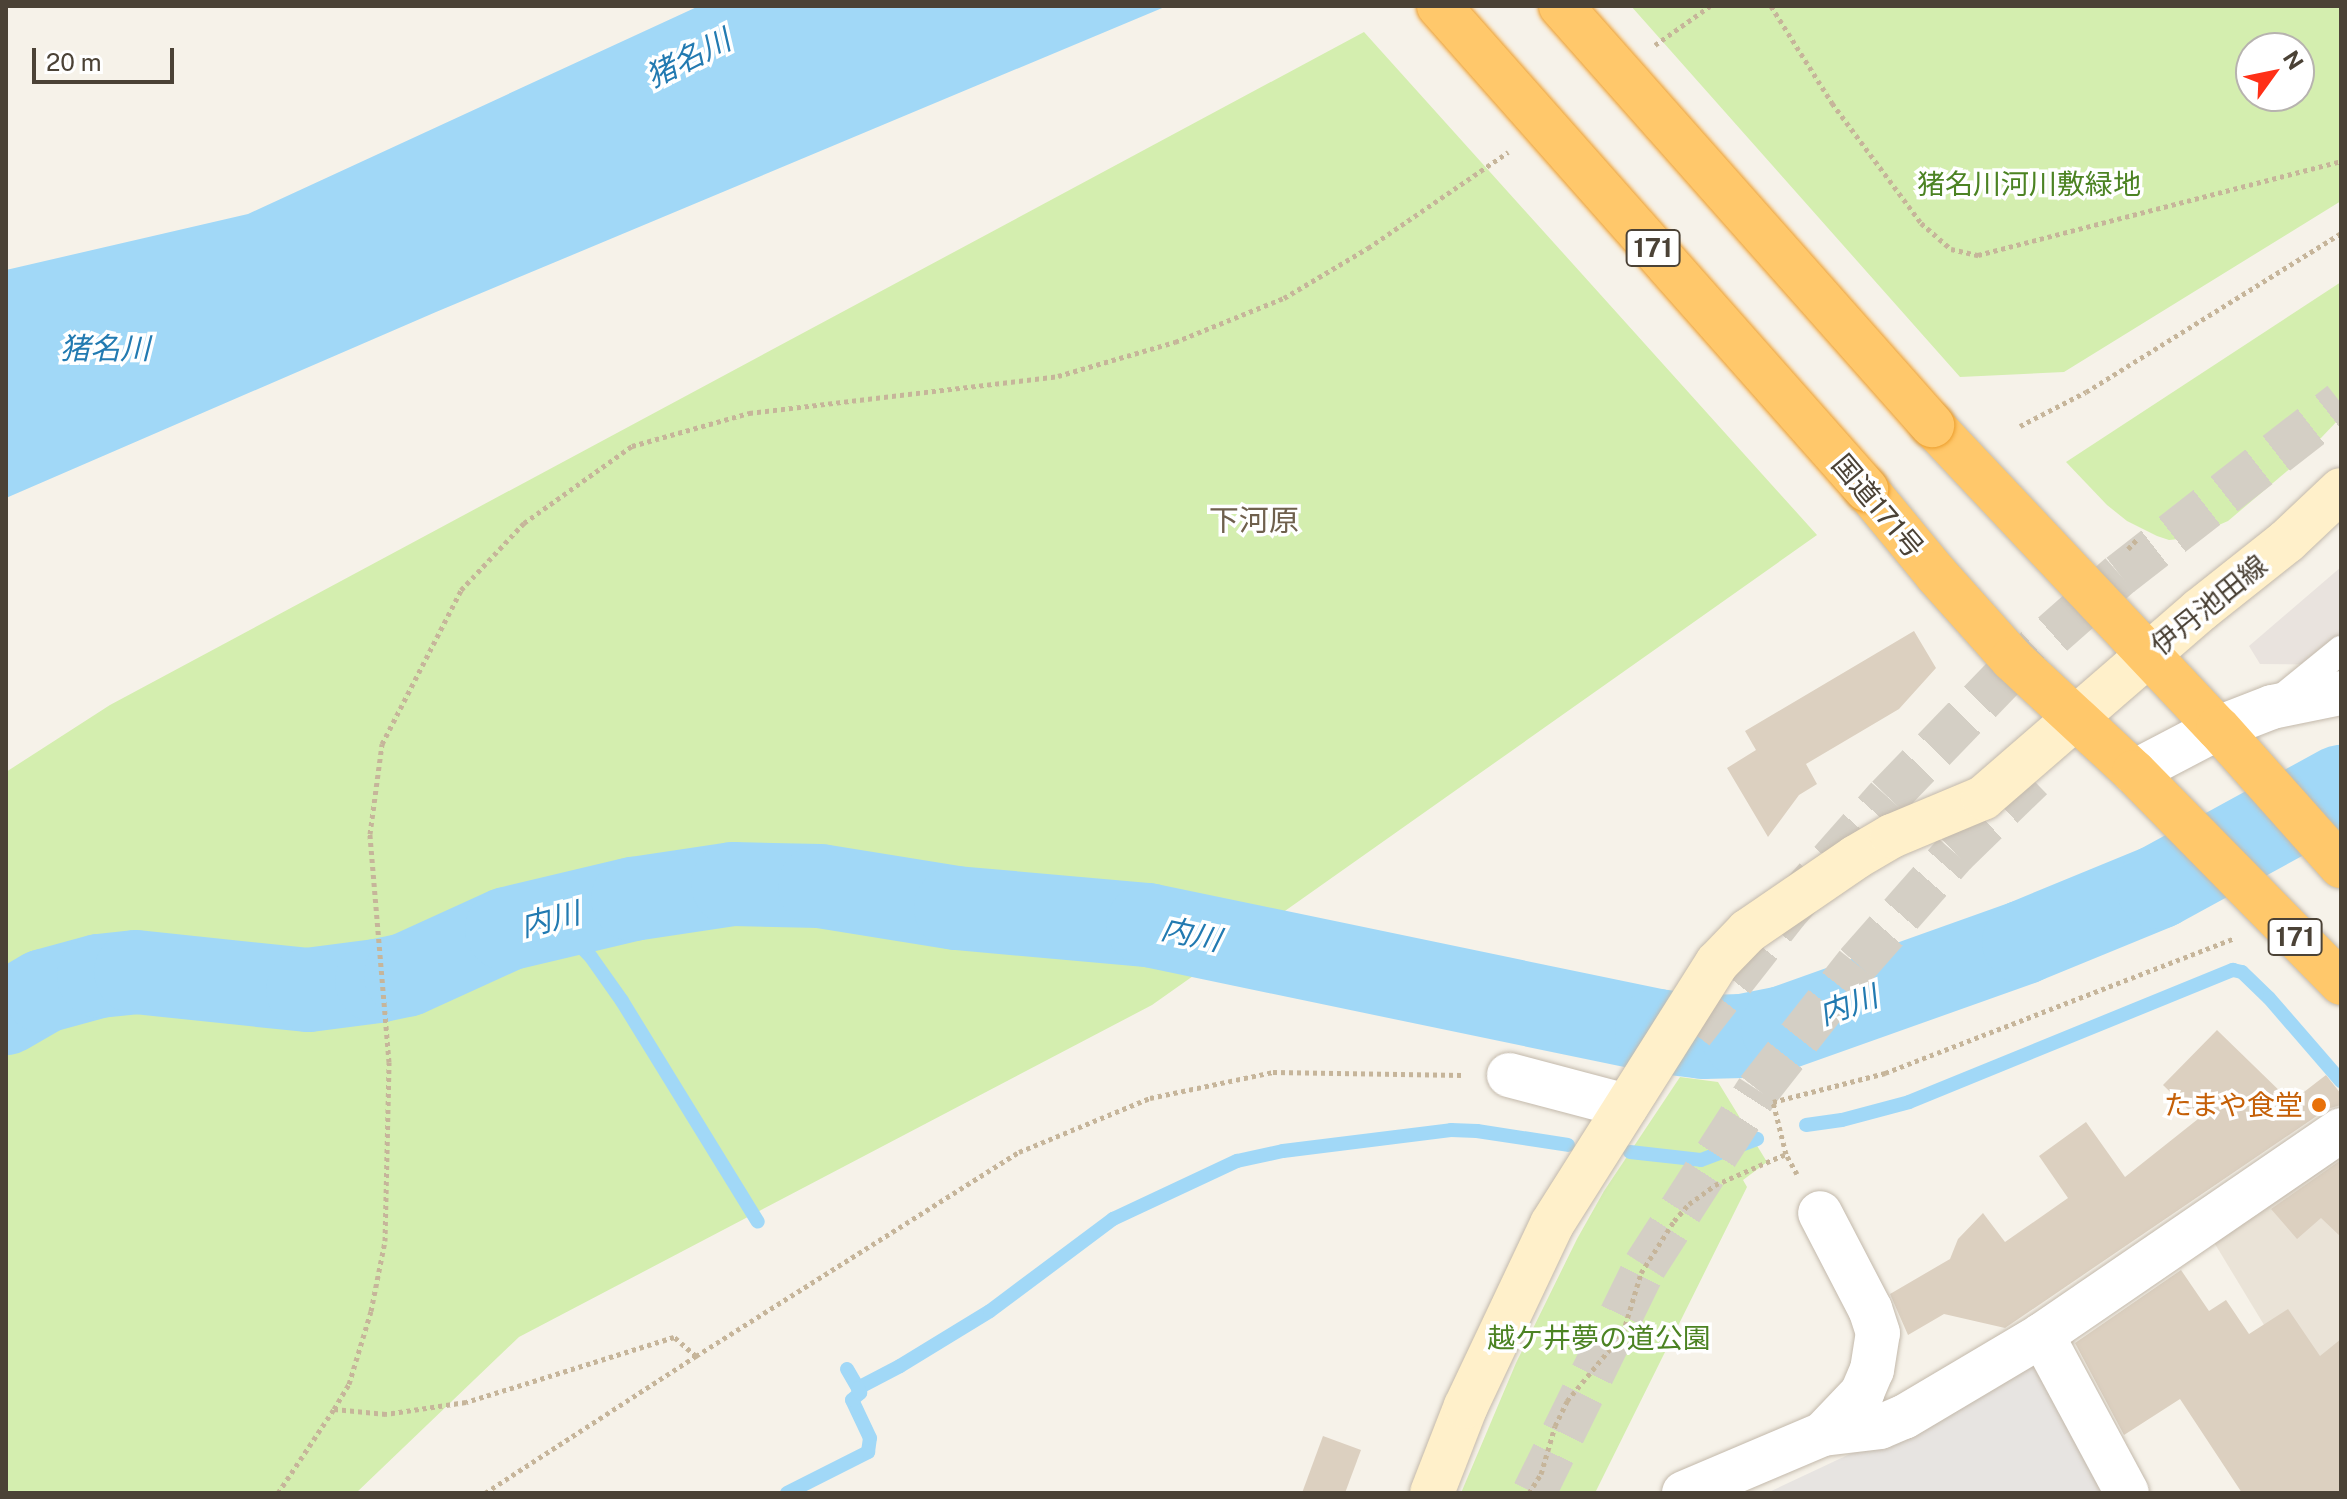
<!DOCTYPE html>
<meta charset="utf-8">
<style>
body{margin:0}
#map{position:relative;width:2347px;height:1499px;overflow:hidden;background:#f6f2e9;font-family:"Public Sans","Noto Sans JP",sans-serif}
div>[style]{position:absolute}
.residential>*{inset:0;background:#eae3d7}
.industrial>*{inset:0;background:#e9e3de}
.green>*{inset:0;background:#d4eeaf}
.parking>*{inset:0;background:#e7e4e1}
.water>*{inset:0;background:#a1d8f7}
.stream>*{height:14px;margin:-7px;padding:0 7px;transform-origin:7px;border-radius:7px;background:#a1d8f7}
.river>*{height:84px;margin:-42px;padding:0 42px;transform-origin:42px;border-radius:42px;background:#a1d8f7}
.building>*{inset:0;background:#dcd0c0}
.highway-tunnel>*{height:44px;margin-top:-22px;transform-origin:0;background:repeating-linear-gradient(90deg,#d4cfc5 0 44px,transparent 0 66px)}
.path>*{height:5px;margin-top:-2.5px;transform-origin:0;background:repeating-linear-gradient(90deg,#c6b59a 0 4px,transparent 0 8px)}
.roads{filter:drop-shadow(0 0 2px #c3b9ab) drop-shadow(0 0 2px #c3b9ab)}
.lane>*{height:28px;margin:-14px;padding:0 14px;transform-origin:14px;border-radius:14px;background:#fff}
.street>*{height:44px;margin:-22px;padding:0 22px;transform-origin:22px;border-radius:22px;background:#fff}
.secondary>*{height:44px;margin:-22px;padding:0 22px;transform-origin:22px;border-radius:22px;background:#fff0ca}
.highway>*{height:44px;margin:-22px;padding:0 22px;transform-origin:22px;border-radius:22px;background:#ffc86b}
.bridges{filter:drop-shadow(0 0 2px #ed9e2d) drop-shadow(0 0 2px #ed9e2d)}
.highway-bridge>*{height:44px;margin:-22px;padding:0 22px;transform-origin:22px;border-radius:22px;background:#ffc86b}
.dots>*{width:22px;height:22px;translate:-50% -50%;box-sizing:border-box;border:4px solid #fff;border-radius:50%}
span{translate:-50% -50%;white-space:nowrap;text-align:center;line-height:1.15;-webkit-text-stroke:7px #fff;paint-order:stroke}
.shield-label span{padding:2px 6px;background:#fff;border:2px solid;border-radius:6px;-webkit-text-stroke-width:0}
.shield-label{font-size:26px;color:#4b4236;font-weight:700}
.park-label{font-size:28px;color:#4c8323}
.street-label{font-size:28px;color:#4b4236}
.food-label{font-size:28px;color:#c56008}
.right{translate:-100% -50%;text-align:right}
.water-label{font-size:30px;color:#227ab1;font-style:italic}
.neighbourhood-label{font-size:30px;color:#6f604d}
.frame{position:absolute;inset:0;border:8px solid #4b4236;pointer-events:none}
.north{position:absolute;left:2235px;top:32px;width:80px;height:80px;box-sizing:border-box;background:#fff;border:2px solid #b7b3af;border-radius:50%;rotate:57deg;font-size:22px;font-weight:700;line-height:32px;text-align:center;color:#4b4236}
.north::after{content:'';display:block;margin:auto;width:28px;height:36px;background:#ff3017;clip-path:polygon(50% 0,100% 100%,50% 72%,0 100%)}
.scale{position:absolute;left:32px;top:48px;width:142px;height:36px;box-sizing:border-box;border:4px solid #4b4236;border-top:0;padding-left:10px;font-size:24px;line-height:28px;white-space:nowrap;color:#4b4236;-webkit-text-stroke:6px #fff;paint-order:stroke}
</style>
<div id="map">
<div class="residential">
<i style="clip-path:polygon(2341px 1141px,2341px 1452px,2215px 1244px,2217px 1233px)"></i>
</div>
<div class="industrial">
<i style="clip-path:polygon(2341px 567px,2341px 665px,2260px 664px,2249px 646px)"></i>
</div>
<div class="green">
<i style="clip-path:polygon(evenodd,1631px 6px,2341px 6px,2341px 201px,2064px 372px,1960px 377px,1631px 6px,2251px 48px,2299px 48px,2299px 96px,2251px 96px,2251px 48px)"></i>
<i style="clip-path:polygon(1364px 32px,1817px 535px,1152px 1005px,519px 1337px,356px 1493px,6px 1493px,6px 772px,110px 705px)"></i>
<i style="clip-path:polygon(2341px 282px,2341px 417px,2299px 461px,2228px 521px,2189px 538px,2169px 540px,2157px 536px,2127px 521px,2107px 505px,2066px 462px)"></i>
<i style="clip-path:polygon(1680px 1077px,1718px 1082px,1767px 1162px,1743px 1180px,1747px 1187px,1595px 1493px,1461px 1493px,1516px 1363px,1577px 1239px,1604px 1191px)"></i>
</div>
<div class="parking">
<i style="clip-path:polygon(2042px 1358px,2114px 1493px,1767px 1493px,1950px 1407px)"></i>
</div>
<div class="water">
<i style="clip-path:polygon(699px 6px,1167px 6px,436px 312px,6px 498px,6px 270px,248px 214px)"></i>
</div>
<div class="stream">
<i style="left:553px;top:918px;width:54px;rotate:45.7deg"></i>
<i style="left:591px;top:957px;width:54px;rotate:54.8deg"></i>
<i style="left:622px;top:1001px;width:259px;rotate:58.4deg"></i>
<i style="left:1806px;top:1125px;width:36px;rotate:-8deg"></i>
<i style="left:1842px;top:1120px;width:69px;rotate:-15deg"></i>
<i style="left:1909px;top:1102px;width:350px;rotate:-22.2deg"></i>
<i style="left:2233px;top:970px;width:9px;rotate:13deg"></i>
<i style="left:2242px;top:972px;width:37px;rotate:44deg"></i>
<i style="left:2269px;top:998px;width:110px;rotate:49.1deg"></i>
<i style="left:1630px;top:1152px;width:71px;rotate:6.4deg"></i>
<i style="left:1701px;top:1160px;width:60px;rotate:-20.6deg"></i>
<i style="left:847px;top:1369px;width:22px;rotate:60deg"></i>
<i style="left:858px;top:1388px;width:47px;rotate:-27.6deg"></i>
<i style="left:900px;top:1366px;width:105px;rotate:-31.4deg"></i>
<i style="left:990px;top:1311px;width:154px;rotate:-36.8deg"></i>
<i style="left:1113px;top:1219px;width:137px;rotate:-25.1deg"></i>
<i style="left:1237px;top:1161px;width:47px;rotate:-12.3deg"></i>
<i style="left:1283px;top:1151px;width:169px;rotate:-7.1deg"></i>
<i style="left:1451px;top:1130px;width:26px;rotate:2deg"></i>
<i style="left:1477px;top:1131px;width:92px;rotate:8.7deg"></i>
<i style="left:787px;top:1493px;width:91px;rotate:-26.8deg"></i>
<i style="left:868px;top:1452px;width:14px;rotate:-82deg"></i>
<i style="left:870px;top:1438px;width:42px;rotate:-115.3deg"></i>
<i style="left:852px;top:1400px;width:11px;rotate:-41deg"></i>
<i style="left:860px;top:1393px;width:5px;rotate:-112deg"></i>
</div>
<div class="river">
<i style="left:6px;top:1013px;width:44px;rotate:-30.1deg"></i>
<i style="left:44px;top:991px;width:57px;rotate:-15.3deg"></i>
<i style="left:99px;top:976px;width:37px;rotate:-6deg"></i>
<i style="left:136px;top:972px;width:173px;rotate:6deg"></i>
<i style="left:308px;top:990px;width:70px;rotate:-7.4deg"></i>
<i style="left:377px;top:981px;width:30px;rotate:-12deg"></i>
<i style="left:406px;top:975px;width:111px;rotate:-24.5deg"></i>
<i style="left:507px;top:929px;width:130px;rotate:-13.4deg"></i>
<i style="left:633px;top:899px;width:101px;rotate:-8.5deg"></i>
<i style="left:733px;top:884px;width:87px;rotate:1.3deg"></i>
<i style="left:820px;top:886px;width:138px;rotate:9.2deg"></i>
<i style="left:956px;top:908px;width:193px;rotate:5.1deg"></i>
<i style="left:1148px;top:925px;width:520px;rotate:11.76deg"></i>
<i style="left:1657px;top:1031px;width:46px;rotate:7.4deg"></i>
<i style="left:1703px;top:1037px;width:40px;rotate:-1.4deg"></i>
<i style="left:1743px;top:1036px;width:41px;rotate:-11.3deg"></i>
<i style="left:1783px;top:1028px;width:256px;rotate:-19.6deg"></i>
<i style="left:2024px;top:942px;width:145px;rotate:-22.3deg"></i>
<i style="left:2158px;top:887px;width:209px;rotate:-28.7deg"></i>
</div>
<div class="building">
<i style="clip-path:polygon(1914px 631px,1936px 668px,1899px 709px,1806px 764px,1817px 784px,1799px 795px,1768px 837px,1727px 768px,1756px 750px,1745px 731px)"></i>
<i style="clip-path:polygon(2217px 1030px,2291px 1102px,2326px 1075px,2341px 1094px,2341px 1105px,2327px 1109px,2005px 1328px,1944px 1314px,1908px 1335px,1890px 1294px,1950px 1259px,1958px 1239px,1983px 1213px,2005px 1242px,2068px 1198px,2039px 1156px,2086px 1122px,2125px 1177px,2198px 1119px,2163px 1085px)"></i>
<i style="clip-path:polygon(2341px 1160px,2341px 1237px,2321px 1218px,2297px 1239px,2271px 1209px)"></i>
<i style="clip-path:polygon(2181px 1270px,2209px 1311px,2226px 1300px,2249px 1334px,2288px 1309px,2320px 1356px,2341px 1339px,2341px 1493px,2242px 1493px,2180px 1399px,2124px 1435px,2075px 1343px)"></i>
<i style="clip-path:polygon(1323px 1436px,1361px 1450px,1345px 1493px,1302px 1493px)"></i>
</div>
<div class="highway-tunnel">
<i style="left:1692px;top:1032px;width:154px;rotate:-51.9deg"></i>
<i style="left:1787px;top:911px;width:152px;rotate:-48.5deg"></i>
<i style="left:1888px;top:797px;width:165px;rotate:-46deg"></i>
<i style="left:2003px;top:678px;width:156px;rotate:-41.4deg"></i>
<i style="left:2120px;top:575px;width:280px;rotate:-37.9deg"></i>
<i style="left:1534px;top:1493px;width:253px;rotate:-63.9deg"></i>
<i style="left:1645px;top:1266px;width:209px;rotate:-57.3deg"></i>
<i style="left:1758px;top:1090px;width:160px;rotate:-51.8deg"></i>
<i style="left:1857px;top:964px;width:148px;rotate:-48.6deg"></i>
<i style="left:1955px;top:853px;width:107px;rotate:-44.2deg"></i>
</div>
<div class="path">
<i style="left:1771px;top:6px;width:115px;rotate:57.8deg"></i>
<i style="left:1832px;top:103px;width:149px;rotate:53.4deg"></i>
<i style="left:1921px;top:223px;width:40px;rotate:41deg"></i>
<i style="left:1951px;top:249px;width:28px;rotate:13deg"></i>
<i style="left:1978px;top:255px;width:375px;rotate:-14.5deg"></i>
<i style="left:1655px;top:45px;width:67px;rotate:-35.3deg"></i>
<i style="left:2020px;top:426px;width:74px;rotate:-27.3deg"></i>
<i style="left:2086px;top:392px;width:301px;rotate:-31.9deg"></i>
<i style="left:2128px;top:549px;width:16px;rotate:-47deg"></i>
<i style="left:1797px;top:1174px;width:23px;rotate:-119deg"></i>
<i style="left:1786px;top:1154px;width:54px;rotate:-104deg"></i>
<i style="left:1773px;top:1102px;width:116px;rotate:-14.5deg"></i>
<i style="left:1885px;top:1073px;width:373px;rotate:-21.1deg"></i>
<i style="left:696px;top:1356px;width:382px;rotate:-32.3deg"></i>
<i style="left:1019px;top:1152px;width:142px;rotate:-22.4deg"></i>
<i style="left:1150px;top:1098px;width:126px;rotate:-11.9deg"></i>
<i style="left:1273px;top:1072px;width:190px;rotate:0.9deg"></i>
<i style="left:278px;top:1493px;width:101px;rotate:-56.3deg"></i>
<i style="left:485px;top:1493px;width:252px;rotate:-33deg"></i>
<i style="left:696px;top:1356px;width:29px;rotate:-139deg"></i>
<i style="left:674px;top:1337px;width:218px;rotate:162.6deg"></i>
<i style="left:466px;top:1402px;width:81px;rotate:171.5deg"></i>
<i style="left:386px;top:1414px;width:52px;rotate:-174.5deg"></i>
<i style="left:334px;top:1409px;width:29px;rotate:-59deg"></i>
<i style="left:349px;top:1384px;width:76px;rotate:-73.2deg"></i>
<i style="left:371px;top:1311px;width:71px;rotate:-78.7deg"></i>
<i style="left:385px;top:1241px;width:179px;rotate:-88.7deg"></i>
<i style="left:389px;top:1062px;width:229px;rotate:-94.8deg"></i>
<i style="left:370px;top:834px;width:91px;rotate:-82.4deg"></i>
<i style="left:382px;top:744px;width:173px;rotate:-62.8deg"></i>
<i style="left:461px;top:590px;width:92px;rotate:-46.8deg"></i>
<i style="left:524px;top:523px;width:133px;rotate:-35.5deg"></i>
<i style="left:632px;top:446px;width:122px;rotate:-15.8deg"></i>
<i style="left:749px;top:413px;width:311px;rotate:-6.8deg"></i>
<i style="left:1058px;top:376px;width:122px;rotate:-16.2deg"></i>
<i style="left:1175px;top:342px;width:118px;rotate:-22deg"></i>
<i style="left:1284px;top:298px;width:98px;rotate:-30.8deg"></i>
<i style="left:1368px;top:248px;width:170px;rotate:-34.4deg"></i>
<i style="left:1529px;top:1493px;width:22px;rotate:-58deg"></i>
<i style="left:1541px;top:1474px;width:50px;rotate:-73.7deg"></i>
<i style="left:1555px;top:1426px;width:28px;rotate:-64deg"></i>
<i style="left:1567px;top:1401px;width:88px;rotate:-50.5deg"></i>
<i style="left:1623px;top:1333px;width:63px;rotate:-73.3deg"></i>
<i style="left:1641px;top:1273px;width:62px;rotate:-57.6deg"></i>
<i style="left:1674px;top:1221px;width:23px;rotate:-49deg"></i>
<i style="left:1689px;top:1204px;width:32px;rotate:-36deg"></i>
<i style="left:1715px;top:1185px;width:77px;rotate:-23.6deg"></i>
</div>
<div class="roads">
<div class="lane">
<i style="left:2276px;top:703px;width:84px;rotate:-39.2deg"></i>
</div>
<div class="street">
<i style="left:2134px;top:772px;width:95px;rotate:-27.6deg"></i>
<i style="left:2218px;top:728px;width:58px;rotate:-21.3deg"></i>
<i style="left:2272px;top:707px;width:70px;rotate:-11.5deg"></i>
<i style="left:1509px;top:1075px;width:121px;rotate:14.8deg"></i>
<i style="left:2042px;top:1335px;width:179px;rotate:61.7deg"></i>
<i style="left:1823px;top:1434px;width:57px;rotate:-7deg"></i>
<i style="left:1880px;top:1427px;width:26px;rotate:-23deg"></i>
<i style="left:1904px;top:1417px;width:161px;rotate:-30.7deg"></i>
<i style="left:2042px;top:1335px;width:363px;rotate:-34.4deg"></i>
<i style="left:1684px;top:1493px;width:151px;rotate:-23deg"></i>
<i style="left:1823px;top:1434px;width:57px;rotate:-46.4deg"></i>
<i style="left:1862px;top:1393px;width:25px;rotate:-67deg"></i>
<i style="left:1872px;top:1370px;width:37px;rotate:-81deg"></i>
<i style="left:1878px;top:1333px;width:25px;rotate:-108deg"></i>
<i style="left:1870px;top:1309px;width:108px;rotate:-117.5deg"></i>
</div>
<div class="secondary">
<i style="left:1432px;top:1493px;width:93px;rotate:-68.7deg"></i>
<i style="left:1466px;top:1406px;width:201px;rotate:-64.7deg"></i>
<i style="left:1552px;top:1224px;width:309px;rotate:-57.7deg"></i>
<i style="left:1717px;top:963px;width:45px;rotate:-45.9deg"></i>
<i style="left:1748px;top:931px;width:131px;rotate:-34.4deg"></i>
<i style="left:1856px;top:857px;width:42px;rotate:-30.3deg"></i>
<i style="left:1892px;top:836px;width:99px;rotate:-22.7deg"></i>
<i style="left:1983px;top:798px;width:287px;rotate:-40.9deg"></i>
<i style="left:2200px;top:610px;width:111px;rotate:-38.4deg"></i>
<i style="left:2287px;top:541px;width:74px;rotate:-43.4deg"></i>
</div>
<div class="highway">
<i style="left:1932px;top:425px;width:417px;rotate:46.7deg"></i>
<i style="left:2218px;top:728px;width:185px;rotate:48.3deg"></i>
<i style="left:1866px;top:489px;width:110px;rotate:50.5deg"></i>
<i style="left:1936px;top:574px;width:114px;rotate:48.2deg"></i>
<i style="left:2012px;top:659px;width:166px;rotate:42.8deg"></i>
<i style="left:2134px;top:772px;width:296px;rotate:45.5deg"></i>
</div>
</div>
<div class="bridges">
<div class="highway-bridge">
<i style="left:1439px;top:6px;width:645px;rotate:48.52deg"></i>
<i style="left:1561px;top:6px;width:560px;rotate:48.48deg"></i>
</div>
</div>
<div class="dots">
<i style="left:2319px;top:1105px;background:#e8710a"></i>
</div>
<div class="shield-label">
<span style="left:1653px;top:248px">171</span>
<span style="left:2295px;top:937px">171</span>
</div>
<div class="park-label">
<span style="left:2029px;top:184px">猪名川河川敷緑地</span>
<span style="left:1599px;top:1338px">越ケ井夢の道公園</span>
</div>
<div class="street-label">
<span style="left:1878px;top:506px;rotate:50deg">国道171号</span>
<span style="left:2209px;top:605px;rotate:-39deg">伊丹池田線</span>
</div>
<div class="food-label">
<span class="right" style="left:2303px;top:1105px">たまや食堂</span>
</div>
<div class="water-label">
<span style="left:688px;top:58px;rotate:-27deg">猪名川</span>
<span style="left:105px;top:348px">猪名川</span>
<span style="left:550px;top:919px;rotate:-14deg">内川</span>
<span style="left:1191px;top:934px;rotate:12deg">内川</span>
<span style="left:1848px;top:1005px;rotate:-20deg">内川</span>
</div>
<div class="neighbourhood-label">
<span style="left:1254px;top:520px">下河原</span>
</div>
<div class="frame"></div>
<div class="north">N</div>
<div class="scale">20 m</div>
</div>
